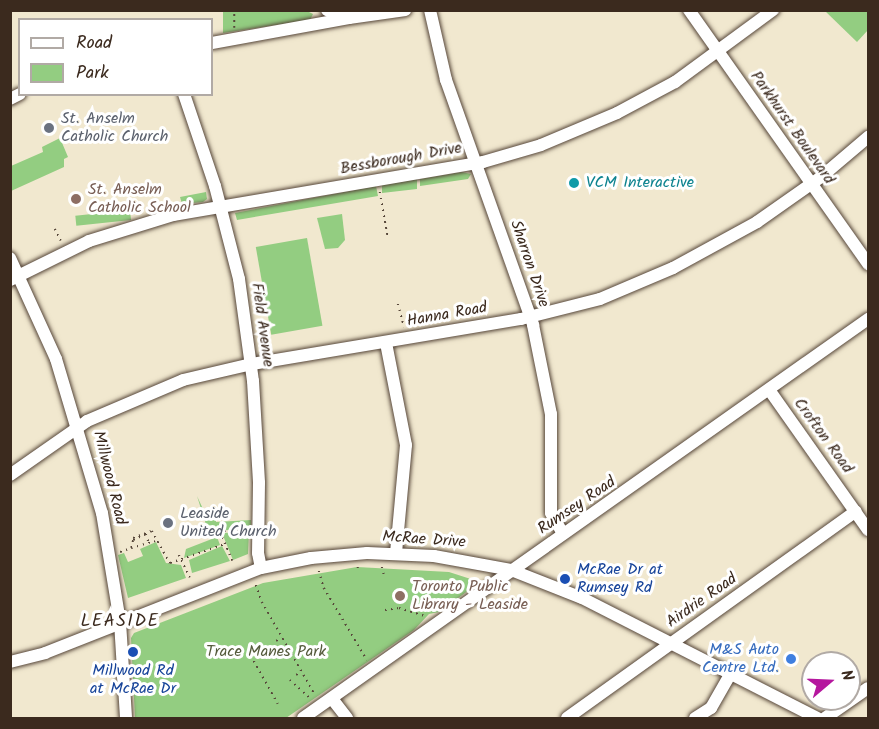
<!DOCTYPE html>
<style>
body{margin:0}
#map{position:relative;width:879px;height:729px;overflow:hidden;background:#f1e8cf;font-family:Kalam,sans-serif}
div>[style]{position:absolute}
.green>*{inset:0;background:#93cd81;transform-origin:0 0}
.path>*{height:1.5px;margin-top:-0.75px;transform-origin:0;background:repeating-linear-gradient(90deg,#564639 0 1.5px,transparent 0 6px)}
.roads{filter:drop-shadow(0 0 2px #564639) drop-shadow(0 0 2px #564639)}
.minor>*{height:12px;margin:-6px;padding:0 6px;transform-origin:6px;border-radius:6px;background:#fff}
.dots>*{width:16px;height:16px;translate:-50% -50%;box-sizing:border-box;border:3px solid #fff;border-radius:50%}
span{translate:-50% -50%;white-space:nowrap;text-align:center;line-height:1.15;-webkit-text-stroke:6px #fff;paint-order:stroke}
.worship-label{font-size:16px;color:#5b616d}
.left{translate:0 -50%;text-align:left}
.street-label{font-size:16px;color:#3b2a1e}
.culture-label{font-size:16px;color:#0d838f}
.education-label{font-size:16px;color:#785e54}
.transit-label{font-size:16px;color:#164399}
.shop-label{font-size:16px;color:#366cbe}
.right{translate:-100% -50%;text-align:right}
.park-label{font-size:16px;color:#555b3c}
.neighbourhood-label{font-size:18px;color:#3b2a1e;letter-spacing:1.5px}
.frame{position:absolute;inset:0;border:12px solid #3b2a1e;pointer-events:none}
.legend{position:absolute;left:18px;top:18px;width:195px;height:78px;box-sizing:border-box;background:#fff;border:2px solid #b1aaa5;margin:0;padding:8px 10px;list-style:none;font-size:18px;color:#3b2a1e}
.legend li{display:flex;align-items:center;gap:12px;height:30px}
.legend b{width:30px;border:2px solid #b1aaa5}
.north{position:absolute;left:801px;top:651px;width:60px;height:60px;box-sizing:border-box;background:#fff;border:2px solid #b1aaa5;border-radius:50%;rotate:71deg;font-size:16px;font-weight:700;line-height:24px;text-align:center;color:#3b2a1e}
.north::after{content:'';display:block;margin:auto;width:21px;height:27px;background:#b5179e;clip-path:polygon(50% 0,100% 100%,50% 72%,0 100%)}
</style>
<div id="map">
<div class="green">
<i style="clip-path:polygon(305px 10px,313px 14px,310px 20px,223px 33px,223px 11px)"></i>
<i style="clip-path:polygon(825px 11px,868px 11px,868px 30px,857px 42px)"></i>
<i style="clip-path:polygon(60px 138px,68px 157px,64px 159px,64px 167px,11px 191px,11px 166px,43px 152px,42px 147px)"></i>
<i style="clip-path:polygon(462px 172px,471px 174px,468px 179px,420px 186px,420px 179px)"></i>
<i style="clip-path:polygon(417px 179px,417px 189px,382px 193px,382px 185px)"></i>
<i style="clip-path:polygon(376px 186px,378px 196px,237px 220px,235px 213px)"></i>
<i style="clip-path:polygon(206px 192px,207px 199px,203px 202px,182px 204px,180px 197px)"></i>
<i style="left:130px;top:210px;width:10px;height:55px;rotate:84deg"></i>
<i style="clip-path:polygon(342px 214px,345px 240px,338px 248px,325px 249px,317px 218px)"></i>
<i style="left:307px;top:238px;width:89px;height:52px;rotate:80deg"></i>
<i style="clip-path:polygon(197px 496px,203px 509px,215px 509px,216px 522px,251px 520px,251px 529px,208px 531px)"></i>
<i style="clip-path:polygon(249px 532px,248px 554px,233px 560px,222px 533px)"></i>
<i style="clip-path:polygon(217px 537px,220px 545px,184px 558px,186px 549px)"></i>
<i style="clip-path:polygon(156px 542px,166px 563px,181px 565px,186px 578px,128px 598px,118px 555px,124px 553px,128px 562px,143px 556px,140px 549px)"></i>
<i style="clip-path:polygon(222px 546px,230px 561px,192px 573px,189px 560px)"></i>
<i style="clip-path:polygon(357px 567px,449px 572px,480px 582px,439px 612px,429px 614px,414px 630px,286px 718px,135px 718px,131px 638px,134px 633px,263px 583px)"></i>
</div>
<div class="path">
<i style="left:234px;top:28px;width:18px;rotate:-90deg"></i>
<i style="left:380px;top:192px;width:47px;rotate:80.1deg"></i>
<i style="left:10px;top:218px;width:6px;rotate:9deg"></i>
<i style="left:55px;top:229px;width:13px;rotate:63deg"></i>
<i style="left:398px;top:304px;width:24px;rotate:75deg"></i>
<i style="left:152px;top:531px;width:37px;rotate:61deg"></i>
<i style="left:170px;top:563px;width:58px;rotate:-19.1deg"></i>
<i style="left:133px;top:538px;width:19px;rotate:-21deg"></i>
<i style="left:131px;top:548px;width:25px;rotate:-16deg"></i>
<i style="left:120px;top:552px;width:12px;rotate:-20deg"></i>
<i style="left:131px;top:548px;width:8px;rotate:-76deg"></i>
<i style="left:133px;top:540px;width:14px;rotate:-25deg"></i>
<i style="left:146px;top:534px;width:9px;rotate:72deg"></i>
<i style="left:179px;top:555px;width:25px;rotate:64deg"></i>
<i style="left:232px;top:561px;width:33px;rotate:-113deg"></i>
<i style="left:219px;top:531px;width:29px"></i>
<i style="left:358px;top:567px;width:5px;rotate:90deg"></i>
<i style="left:382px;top:567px;width:8px;rotate:76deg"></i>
<i style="left:319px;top:571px;width:18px;rotate:74deg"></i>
<i style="left:324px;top:588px;width:84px;rotate:59.2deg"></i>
<i style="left:256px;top:585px;width:18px;rotate:71deg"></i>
<i style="left:262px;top:602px;width:107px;rotate:60.3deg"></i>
<i style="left:385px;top:610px;width:14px;rotate:-8deg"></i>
<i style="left:399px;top:608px;width:28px;rotate:17deg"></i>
<i style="left:276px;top:641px;width:6px;rotate:-31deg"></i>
<i style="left:251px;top:656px;width:55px;rotate:60.6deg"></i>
<i style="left:296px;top:675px;width:6px;rotate:-31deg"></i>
<i style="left:290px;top:680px;width:28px;rotate:42deg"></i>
</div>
<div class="roads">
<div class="minor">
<i style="left:327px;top:10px;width:23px;rotate:20deg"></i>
<i style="left:349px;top:18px;width:57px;rotate:-8.1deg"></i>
<i style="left:430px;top:10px;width:72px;rotate:77.1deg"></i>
<i style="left:446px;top:80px;width:260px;rotate:70.4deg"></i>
<i style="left:533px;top:325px;width:91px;rotate:78.6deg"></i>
<i style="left:551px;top:414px;width:99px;rotate:90deg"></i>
<i style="left:551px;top:513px;width:24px;rotate:60deg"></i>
<i style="left:689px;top:10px;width:311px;rotate:54.8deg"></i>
<i style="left:212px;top:43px;width:139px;rotate:-10.3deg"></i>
<i style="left:184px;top:94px;width:97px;rotate:71.4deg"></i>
<i style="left:215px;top:186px;width:96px;rotate:75.5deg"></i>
<i style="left:239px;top:279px;width:103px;rotate:82.2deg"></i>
<i style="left:253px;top:381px;width:102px;rotate:86.6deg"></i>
<i style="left:259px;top:483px;width:70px;rotate:90.8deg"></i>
<i style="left:258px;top:553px;width:15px;rotate:79deg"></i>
<i style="left:10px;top:99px;width:11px;rotate:-27deg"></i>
<i style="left:10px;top:258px;width:111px;rotate:65.5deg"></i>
<i style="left:56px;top:359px;width:161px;rotate:73.4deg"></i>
<i style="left:102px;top:513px;width:110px;rotate:80.6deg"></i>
<i style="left:120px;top:622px;width:96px;rotate:86.4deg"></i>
<i style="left:10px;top:280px;width:88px;rotate:-26.3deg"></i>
<i style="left:89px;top:241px;width:88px;rotate:-17.2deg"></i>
<i style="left:173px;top:215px;width:314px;rotate:-9.7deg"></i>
<i style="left:483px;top:162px;width:60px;rotate:-16.3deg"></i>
<i style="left:541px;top:145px;width:82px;rotate:-22.8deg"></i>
<i style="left:617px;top:113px;width:66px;rotate:-28.1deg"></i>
<i style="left:675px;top:82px;width:122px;rotate:-36.3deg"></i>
<i style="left:386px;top:343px;width:104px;rotate:78.9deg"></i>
<i style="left:406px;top:445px;width:108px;rotate:95.3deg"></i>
<i style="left:770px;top:391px;width:170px;rotate:54.8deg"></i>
<i style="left:10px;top:475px;width:94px;rotate:-35deg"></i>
<i style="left:87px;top:421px;width:104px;rotate:-23.1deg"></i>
<i style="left:183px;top:380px;width:71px;rotate:-13.1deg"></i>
<i style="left:252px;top:364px;width:273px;rotate:-9.5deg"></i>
<i style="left:521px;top:319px;width:81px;rotate:-14.2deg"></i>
<i style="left:600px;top:299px;width:79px;rotate:-23deg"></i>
<i style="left:673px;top:268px;width:96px;rotate:-28.7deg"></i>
<i style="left:757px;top:222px;width:78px;rotate:-35.1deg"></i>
<i style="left:821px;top:177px;width:62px;rotate:-40.4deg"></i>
<i style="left:10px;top:662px;width:36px;rotate:-14deg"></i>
<i style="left:45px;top:653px;width:232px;rotate:-21.5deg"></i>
<i style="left:261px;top:568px;width:51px;rotate:-11.3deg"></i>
<i style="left:311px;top:558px;width:56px;rotate:-5.1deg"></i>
<i style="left:367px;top:553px;width:67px;rotate:2.6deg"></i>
<i style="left:434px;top:556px;width:78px;rotate:10.3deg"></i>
<i style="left:511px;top:570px;width:76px;rotate:21.5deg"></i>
<i style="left:582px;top:598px;width:265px;rotate:27deg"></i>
<i style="left:333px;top:700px;width:23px;rotate:52deg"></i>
<i style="left:303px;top:718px;width:692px;rotate:-35.23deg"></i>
<i style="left:567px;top:718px;width:355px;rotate:-35.6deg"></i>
<i style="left:695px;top:718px;width:19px;rotate:-32deg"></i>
<i style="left:711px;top:708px;width:40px;rotate:-60.3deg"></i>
<i style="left:825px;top:718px;width:52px;rotate:-34.9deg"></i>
</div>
</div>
<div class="dots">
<i style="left:49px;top:128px;background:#6b7280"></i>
<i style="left:574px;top:183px;background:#0f9aa8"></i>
<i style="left:76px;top:199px;background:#8d6e63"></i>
<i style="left:168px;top:523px;background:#6b7280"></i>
<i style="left:565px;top:579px;background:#1a4fb4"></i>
<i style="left:400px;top:596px;background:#8d6e63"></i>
<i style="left:133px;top:652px;background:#1a4fb4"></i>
<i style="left:791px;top:659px;background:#3f7fe0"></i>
</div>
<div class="worship-label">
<span class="left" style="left:61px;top:128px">St. Anselm<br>Catholic Church</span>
<span class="left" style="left:180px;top:523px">Leaside<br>United Church</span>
</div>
<div class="street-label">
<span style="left:792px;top:128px;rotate:55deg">Parkhurst Boulevard</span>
<span style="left:401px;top:159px;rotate:-10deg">Bessborough Drive</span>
<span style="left:529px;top:264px;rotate:71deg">Sharron Drive</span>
<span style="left:447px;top:315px;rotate:-10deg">Hanna Road</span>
<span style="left:262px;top:325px;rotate:82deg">Field Avenue</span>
<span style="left:823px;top:436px;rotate:54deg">Crofton Road</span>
<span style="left:109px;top:478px;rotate:76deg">Millwood Road</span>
<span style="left:577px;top:506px;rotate:-34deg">Rumsey Road</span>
<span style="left:424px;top:540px;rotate:4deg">McRae Drive</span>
<span style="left:702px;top:601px;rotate:-35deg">Airdrie Road</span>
</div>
<div class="culture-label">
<span class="left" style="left:586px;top:183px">VCM Interactive</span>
</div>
<div class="education-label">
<span class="left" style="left:88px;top:199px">St. Anselm<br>Catholic School</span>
<span class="left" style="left:412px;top:596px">Toronto Public<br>Library - Leaside</span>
</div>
<div class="transit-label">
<span class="left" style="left:577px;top:579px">McRae Dr at<br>Rumsey Rd</span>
<span style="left:133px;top:680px">Millwood Rd<br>at McRae Dr</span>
</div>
<div class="shop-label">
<span class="right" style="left:779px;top:659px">M&amp;S Auto<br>Centre Ltd.</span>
</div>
<div class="park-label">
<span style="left:266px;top:652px">Trace Manes Park</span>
</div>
<div class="neighbourhood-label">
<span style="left:120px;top:622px">LEASIDE</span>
</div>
<div class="frame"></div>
<ul class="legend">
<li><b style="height:8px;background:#fff"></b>Road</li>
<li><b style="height:16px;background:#93cd81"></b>Park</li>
</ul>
<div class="north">N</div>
</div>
